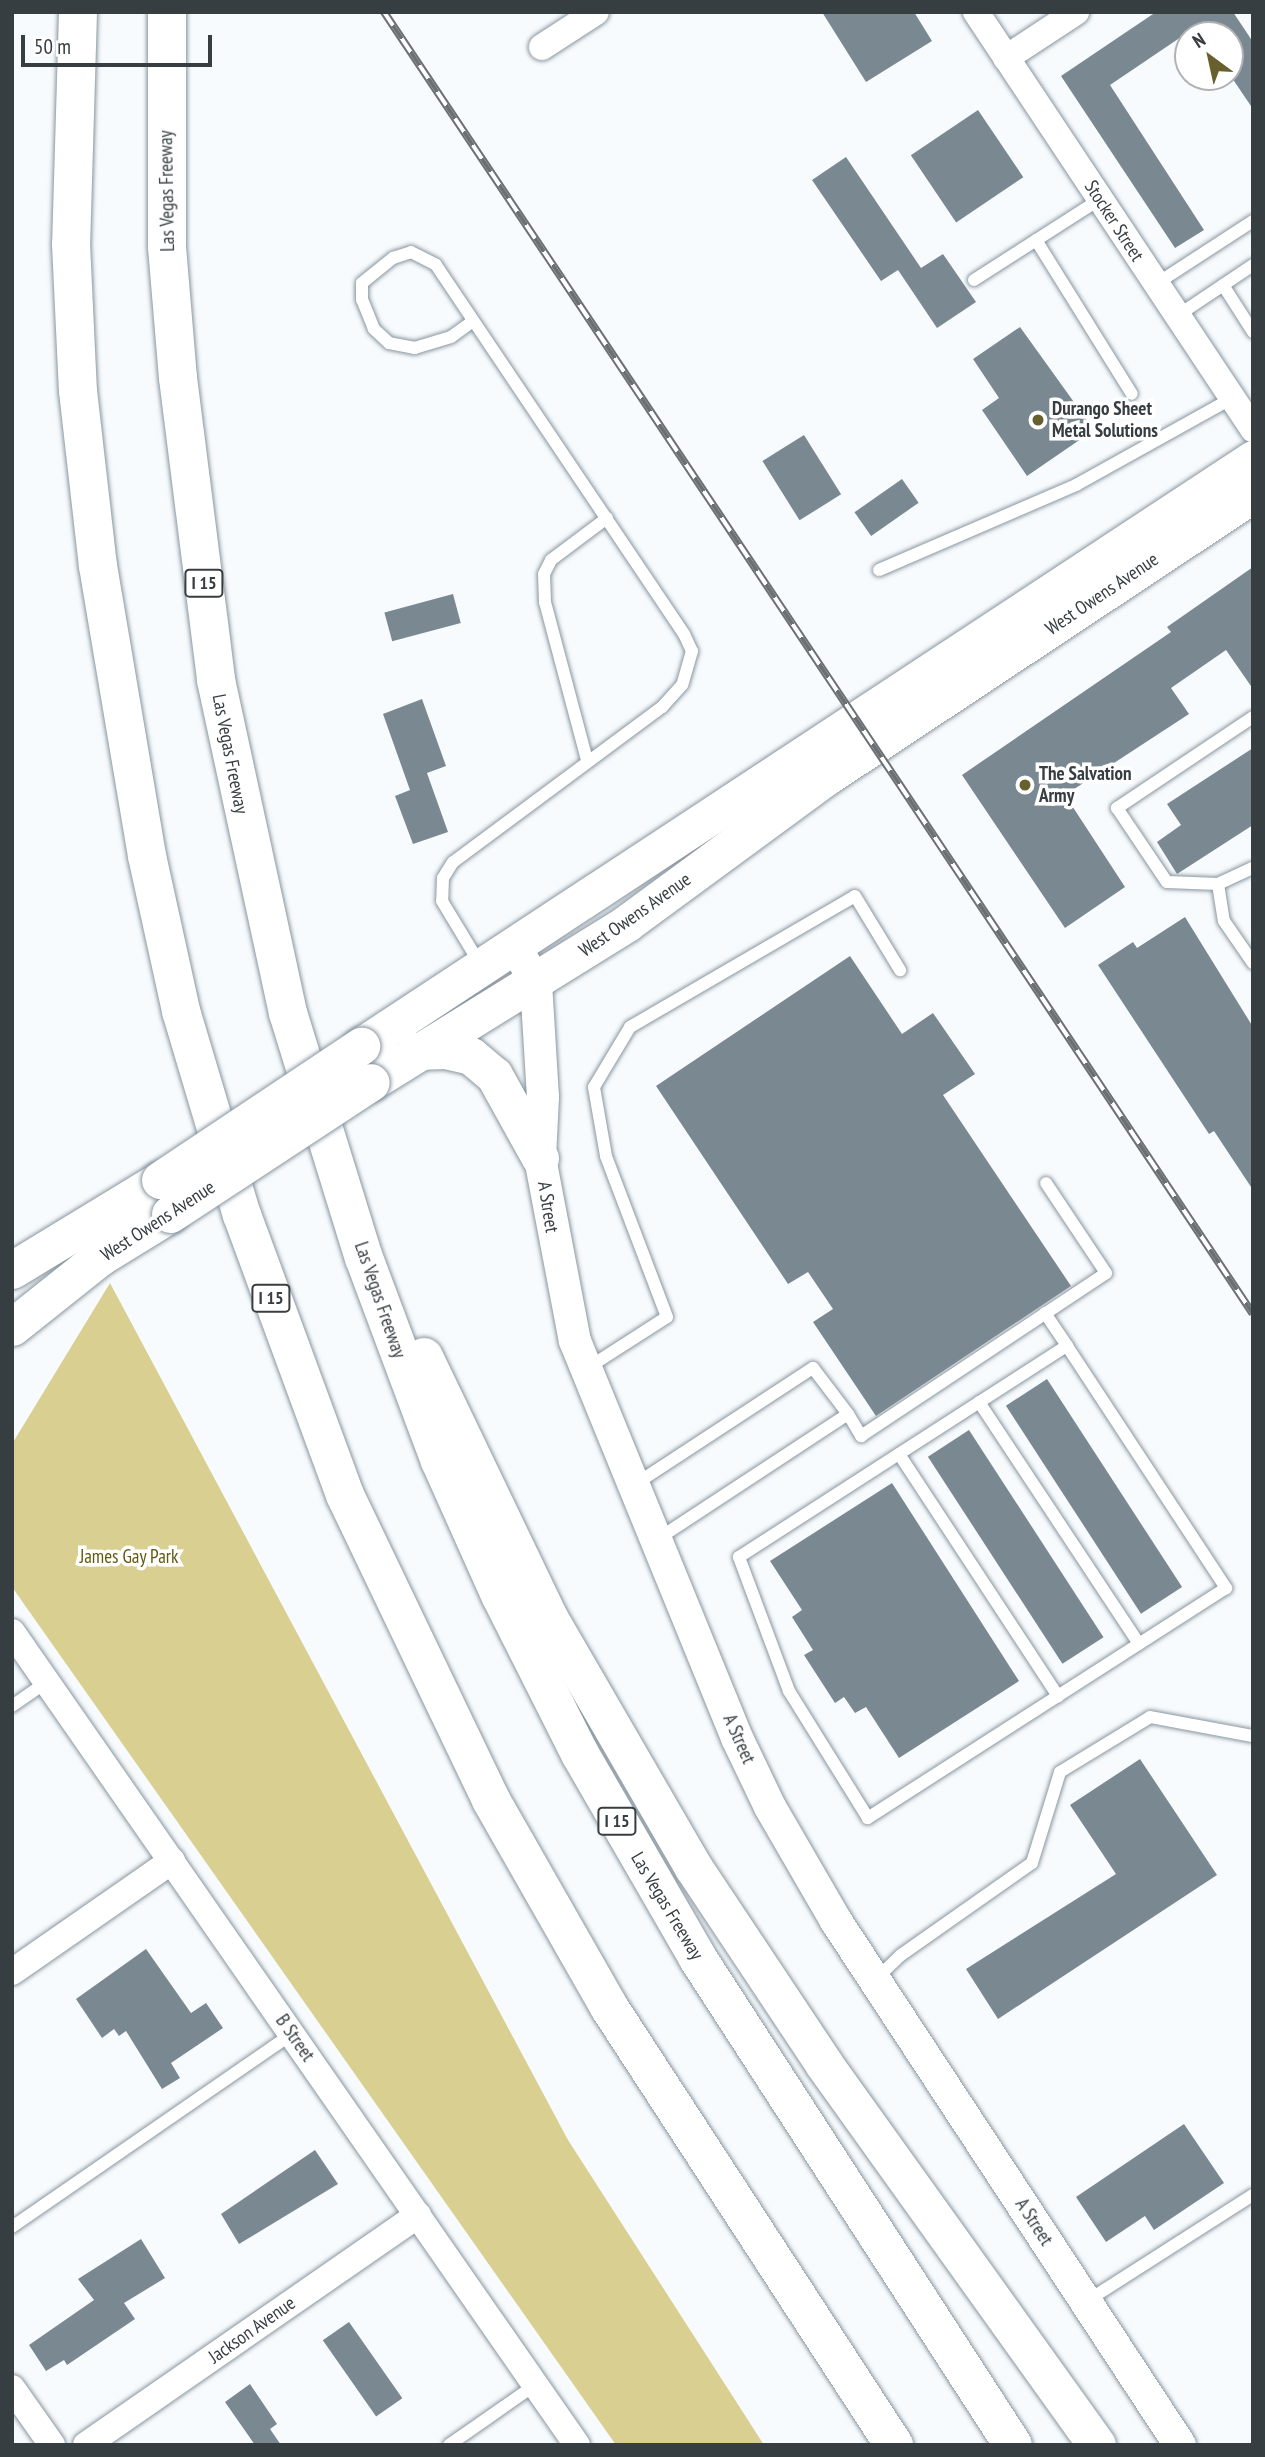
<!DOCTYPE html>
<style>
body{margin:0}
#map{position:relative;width:1265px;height:2457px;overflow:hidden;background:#f8fbfd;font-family:"PT Sans Narrow",sans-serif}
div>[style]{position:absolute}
.green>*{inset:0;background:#d8cf91}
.building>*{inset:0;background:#7a8892;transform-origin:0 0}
.roads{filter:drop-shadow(0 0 2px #8896a0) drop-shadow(0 0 2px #8896a0)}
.service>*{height:12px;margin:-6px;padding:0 6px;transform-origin:6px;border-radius:6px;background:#fff}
.minor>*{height:26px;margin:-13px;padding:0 13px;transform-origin:13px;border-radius:13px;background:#fff}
.tertiary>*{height:32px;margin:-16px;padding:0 16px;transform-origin:16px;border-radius:16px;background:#fff}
.secondary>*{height:37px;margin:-18.5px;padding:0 18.5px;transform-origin:18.5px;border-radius:18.5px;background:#fff}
.motorway>*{height:38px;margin:-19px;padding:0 19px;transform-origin:19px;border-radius:19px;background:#fff}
.rail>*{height:8px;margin-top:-4px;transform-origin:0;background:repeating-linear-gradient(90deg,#fff 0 16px,#6a7073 0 32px);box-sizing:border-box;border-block:2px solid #6a7073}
.bridges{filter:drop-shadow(0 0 2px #8896a0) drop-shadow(0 0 2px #8896a0)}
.secondary-bridge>*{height:37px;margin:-18.5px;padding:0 18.5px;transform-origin:18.5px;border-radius:18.5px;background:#fff}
.dots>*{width:19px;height:19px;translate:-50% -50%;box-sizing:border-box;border:4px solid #fff;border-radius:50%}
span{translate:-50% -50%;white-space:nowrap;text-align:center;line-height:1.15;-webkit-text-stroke:7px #fff;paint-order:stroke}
.shield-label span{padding:2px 5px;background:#fff;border:2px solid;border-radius:5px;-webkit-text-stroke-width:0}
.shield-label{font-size:18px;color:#373e42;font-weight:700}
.street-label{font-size:19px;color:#373e42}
.poi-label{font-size:19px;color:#373e42;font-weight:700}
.left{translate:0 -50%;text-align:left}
.park-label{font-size:19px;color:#63590f}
.frame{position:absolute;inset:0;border:14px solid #373e42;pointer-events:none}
.north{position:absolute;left:1174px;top:21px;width:70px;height:70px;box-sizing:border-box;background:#fff;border:2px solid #afb2b3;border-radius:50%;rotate:327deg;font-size:19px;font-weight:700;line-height:28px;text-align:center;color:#373e42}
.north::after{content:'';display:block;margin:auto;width:24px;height:32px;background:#675f2c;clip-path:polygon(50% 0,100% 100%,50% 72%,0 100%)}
.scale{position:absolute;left:21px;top:35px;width:191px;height:32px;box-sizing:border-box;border:4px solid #373e42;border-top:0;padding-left:9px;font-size:21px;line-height:24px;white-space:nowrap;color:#373e42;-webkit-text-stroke:5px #fff;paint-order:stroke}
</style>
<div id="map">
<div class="green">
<i style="clip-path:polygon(110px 1283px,568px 2140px,764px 2445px,616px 2445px,12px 1587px,12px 1444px)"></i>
</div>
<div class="building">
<i style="clip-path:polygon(822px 12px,914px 12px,932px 41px,866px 82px)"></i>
<i style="clip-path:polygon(1156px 12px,1233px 12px,1253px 42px,1253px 109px,1230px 75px,1230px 35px,1184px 35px,1110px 85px,1204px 230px,1175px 248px,1061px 76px)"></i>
<i style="left:978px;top:110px;width:81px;height:81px;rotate:56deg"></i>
<i style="clip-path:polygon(846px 157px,921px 268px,943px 254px,976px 302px,937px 328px,898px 270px,881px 281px,812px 180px)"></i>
<i style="clip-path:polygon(1020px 327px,1094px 430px,1027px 476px,982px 410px,999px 398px,973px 359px)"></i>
<i style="left:804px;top:435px;width:70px;height:49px;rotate:58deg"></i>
<i style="left:902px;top:479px;width:29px;height:58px;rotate:55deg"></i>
<i style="clip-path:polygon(1253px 567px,1253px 689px,1226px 650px,1171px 688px,1189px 714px,1065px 795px,1125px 887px,1065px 928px,962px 775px,1171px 632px,1167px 627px)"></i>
<i style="left:453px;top:594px;width:30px;height:71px;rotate:75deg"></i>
<i style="clip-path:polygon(422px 699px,446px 766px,427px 773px,448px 832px,413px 844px,395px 796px,410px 790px,383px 714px)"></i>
<i style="clip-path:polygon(1253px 748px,1253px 825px,1177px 874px,1157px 842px,1181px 825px,1167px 804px)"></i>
<i style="clip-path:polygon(1185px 917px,1253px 1027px,1253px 1190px,1214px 1131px,1209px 1134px,1098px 965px,1133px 942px,1137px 948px)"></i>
<i style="clip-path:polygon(850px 956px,902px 1034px,933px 1013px,975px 1074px,943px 1095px,1071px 1286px,876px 1416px,813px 1322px,833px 1309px,808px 1272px,788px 1284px,656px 1086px)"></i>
<i style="left:1047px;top:1379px;width:248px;height:49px;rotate:57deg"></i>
<i style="left:969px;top:1430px;width:247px;height:49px;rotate:57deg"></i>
<i style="clip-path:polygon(892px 1483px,1019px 1681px,899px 1758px,866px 1707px,855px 1713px,844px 1697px,835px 1703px,804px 1655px,813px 1650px,792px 1617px,802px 1610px,770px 1561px)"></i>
<i style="clip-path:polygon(1140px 1759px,1217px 1875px,998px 2019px,966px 1969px,1116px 1874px,1070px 1805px)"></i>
<i style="clip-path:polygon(146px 1949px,191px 2013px,206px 2003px,223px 2028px,171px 2063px,180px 2078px,162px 2089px,126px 2031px,119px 2036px,114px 2029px,102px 2038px,76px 1999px)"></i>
<i style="clip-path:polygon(1184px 2124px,1224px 2183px,1154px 2230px,1145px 2216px,1106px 2242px,1076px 2197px)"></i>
<i style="clip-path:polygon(315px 2150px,338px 2184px,239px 2244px,221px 2214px)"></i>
<i style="clip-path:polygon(141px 2239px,165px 2278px,124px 2303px,135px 2319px,67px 2365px,64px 2360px,46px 2371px,29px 2345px,94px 2300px,78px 2279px)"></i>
<i style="left:349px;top:2322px;width:93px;height:32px;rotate:55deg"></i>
<i style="clip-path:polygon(250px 2384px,277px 2424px,270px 2429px,281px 2445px,255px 2445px,225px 2402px)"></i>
</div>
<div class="roads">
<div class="service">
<i style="left:1036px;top:240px;width:181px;rotate:58.1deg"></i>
<i style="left:974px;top:280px;width:150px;rotate:-32.7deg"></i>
<i style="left:1156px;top:284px;width:116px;rotate:-33deg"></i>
<i style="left:1223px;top:285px;width:56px;rotate:57.4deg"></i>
<i style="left:1177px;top:316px;width:92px;rotate:-33.9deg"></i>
<i style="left:473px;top:321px;width:27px;rotate:144deg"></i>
<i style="left:451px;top:337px;width:38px;rotate:163deg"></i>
<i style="left:415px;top:348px;width:26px;rotate:-169deg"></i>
<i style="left:389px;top:343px;width:21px;rotate:-137deg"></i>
<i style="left:374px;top:329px;width:31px;rotate:-112deg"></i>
<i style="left:362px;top:300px;width:17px;rotate:-90deg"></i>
<i style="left:362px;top:283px;width:40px;rotate:-39deg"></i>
<i style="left:393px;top:258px;width:19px;rotate:-18deg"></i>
<i style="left:411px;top:252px;width:28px;rotate:27deg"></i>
<i style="left:436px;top:265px;width:445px;rotate:56.1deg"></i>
<i style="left:684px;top:634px;width:19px;rotate:65deg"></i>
<i style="left:692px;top:651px;width:35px;rotate:106deg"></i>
<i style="left:682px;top:685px;width:30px;rotate:132deg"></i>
<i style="left:662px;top:707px;width:260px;rotate:143.4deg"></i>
<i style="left:453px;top:862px;width:19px;rotate:122deg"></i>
<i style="left:443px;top:878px;width:23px;rotate:92deg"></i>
<i style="left:442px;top:901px;width:74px;rotate:58.9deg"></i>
<i style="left:879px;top:570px;width:215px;rotate:-23.3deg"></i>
<i style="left:1076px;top:485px;width:179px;rotate:-29.1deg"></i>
<i style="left:1253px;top:717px;width:164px;rotate:146.2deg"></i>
<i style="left:1117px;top:808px;width:89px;rotate:56deg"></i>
<i style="left:1167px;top:882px;width:51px;rotate:2.2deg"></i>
<i style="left:1218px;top:884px;width:38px;rotate:-25deg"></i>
<i style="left:587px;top:760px;width:163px;rotate:-104.9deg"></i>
<i style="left:545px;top:602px;width:28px;rotate:-92deg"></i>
<i style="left:544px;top:574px;width:16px;rotate:-63deg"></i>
<i style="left:551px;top:560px;width:70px;rotate:-36.9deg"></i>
<i style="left:1218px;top:884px;width:37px;rotate:81deg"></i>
<i style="left:1224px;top:921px;width:51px;rotate:55.4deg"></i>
<i style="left:1045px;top:1313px;width:40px;rotate:56deg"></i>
<i style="left:1067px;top:1346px;width:290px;rotate:56.7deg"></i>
<i style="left:1226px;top:1588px;width:426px;rotate:147.3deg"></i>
<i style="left:868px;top:1818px;width:150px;rotate:-121.9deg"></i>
<i style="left:789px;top:1691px;width:143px;rotate:-110.5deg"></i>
<i style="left:739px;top:1557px;width:390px;rotate:-32.8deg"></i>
<i style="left:586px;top:1369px;width:96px;rotate:-32.7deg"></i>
<i style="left:667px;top:1317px;width:172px;rotate:-110.8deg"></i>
<i style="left:606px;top:1156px;width:70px;rotate:-99.9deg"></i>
<i style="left:594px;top:1087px;width:70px;rotate:-59deg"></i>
<i style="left:630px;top:1027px;width:260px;rotate:-30.2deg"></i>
<i style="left:855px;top:896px;width:87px;rotate:58.7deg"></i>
<i style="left:979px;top:1402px;width:290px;rotate:56.5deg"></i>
<i style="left:848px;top:1414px;width:26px;rotate:59deg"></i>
<i style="left:861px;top:1436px;width:294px;rotate:-33.6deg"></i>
<i style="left:1106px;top:1273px;width:108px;rotate:-123.7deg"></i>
<i style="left:899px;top:1454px;width:290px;rotate:56.7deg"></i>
<i style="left:634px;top:1485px;width:214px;rotate:-33.2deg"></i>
<i style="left:813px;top:1368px;width:58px;rotate:52.7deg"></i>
<i style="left:848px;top:1414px;width:227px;rotate:146.7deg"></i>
<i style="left:12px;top:1706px;width:44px;rotate:-34.8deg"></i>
<i style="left:875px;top:1980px;width:36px;rotate:-44deg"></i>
<i style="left:901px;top:1955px;width:160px;rotate:-35.1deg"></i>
<i style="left:1032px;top:1863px;width:95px;rotate:-72.9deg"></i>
<i style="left:1060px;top:1772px;width:105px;rotate:-31.4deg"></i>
<i style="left:1150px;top:1717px;width:105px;rotate:10.5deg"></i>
<i style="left:12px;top:2227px;width:340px;rotate:-34.6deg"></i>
<i style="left:1087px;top:2301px;width:197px;rotate:-32.6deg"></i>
<i style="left:449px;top:2445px;width:105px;rotate:-34.9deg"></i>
</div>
<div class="minor">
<i style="left:976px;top:12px;width:501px;rotate:56.41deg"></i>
<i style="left:542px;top:47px;width:64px;rotate:-32.9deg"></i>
<i style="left:1006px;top:58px;width:84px;rotate:-33.3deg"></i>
<i style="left:12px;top:1632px;width:990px;rotate:55.2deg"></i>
<i style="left:12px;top:1972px;width:195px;rotate:-34.8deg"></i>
<i style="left:12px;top:2388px;width:70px;rotate:54.9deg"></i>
<i style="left:86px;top:2445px;width:404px;rotate:-34.7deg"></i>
</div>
<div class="tertiary">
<i style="left:515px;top:946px;width:43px;rotate:60.4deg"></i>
<i style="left:536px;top:983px;width:114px;rotate:86.5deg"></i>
<i style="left:543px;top:1097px;width:61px;rotate:92.8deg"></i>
<i style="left:540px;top:1158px;width:186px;rotate:79.2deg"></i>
<i style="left:575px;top:1341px;width:429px;rotate:67.8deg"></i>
<i style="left:737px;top:1738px;width:76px;rotate:64.4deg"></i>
<i style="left:770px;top:1807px;width:132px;rotate:59.9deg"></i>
<i style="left:836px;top:1921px;width:627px;rotate:56.72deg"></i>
</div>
<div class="secondary">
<i style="left:361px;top:1046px;width:1068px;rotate:-33.35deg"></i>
<i style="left:416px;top:1051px;width:29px;rotate:-2deg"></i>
<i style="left:445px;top:1050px;width:27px;rotate:13deg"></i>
<i style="left:471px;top:1056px;width:30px;rotate:40deg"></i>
<i style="left:494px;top:1075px;width:95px;rotate:61deg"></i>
<i style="left:371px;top:1082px;width:301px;rotate:-31.8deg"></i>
<i style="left:627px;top:923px;width:247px;rotate:-36.3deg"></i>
<i style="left:826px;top:777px;width:512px;rotate:-33.53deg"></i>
<i style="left:12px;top:1270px;width:173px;rotate:-31.3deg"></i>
<i style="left:12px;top:1327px;width:112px;rotate:-38.5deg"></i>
<i style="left:100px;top:1257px;width:82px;rotate:-31.6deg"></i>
</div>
<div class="motorway">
<i style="left:78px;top:12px;width:232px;rotate:91.7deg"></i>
<i style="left:71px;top:244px;width:147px;rotate:87.3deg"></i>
<i style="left:78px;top:391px;width:176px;rotate:83.5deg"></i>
<i style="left:98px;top:566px;width:294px;rotate:80.4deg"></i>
<i style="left:147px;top:856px;width:159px;rotate:77.6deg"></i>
<i style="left:181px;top:1011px;width:213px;rotate:73.4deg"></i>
<i style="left:242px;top:1215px;width:298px;rotate:69.8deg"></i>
<i style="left:345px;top:1495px;width:338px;rotate:64.4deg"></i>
<i style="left:491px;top:1800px;width:238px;rotate:60.3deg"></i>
<i style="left:609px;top:2007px;width:523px;rotate:56.95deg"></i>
<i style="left:167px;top:12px;width:235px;rotate:90deg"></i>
<i style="left:167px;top:247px;width:131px;rotate:85.2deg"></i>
<i style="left:178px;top:378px;width:304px;rotate:82.8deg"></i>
<i style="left:216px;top:680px;width:341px;rotate:77.8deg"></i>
<i style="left:288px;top:1013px;width:257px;rotate:72.8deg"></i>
<i style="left:364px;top:1258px;width:217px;rotate:69.5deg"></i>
<i style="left:440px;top:1461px;width:147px;rotate:65.9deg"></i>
<i style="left:500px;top:1595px;width:178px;rotate:63.3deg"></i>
<i style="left:580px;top:1754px;width:234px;rotate:60deg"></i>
<i style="left:697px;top:1957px;width:581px;rotate:57.08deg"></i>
<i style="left:424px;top:1357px;width:289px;rotate:64.4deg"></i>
<i style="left:549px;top:1618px;width:289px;rotate:59.9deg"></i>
<i style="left:694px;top:1868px;width:235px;rotate:56.4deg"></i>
<i style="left:824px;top:2064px;width:469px;rotate:54.4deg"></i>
</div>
</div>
<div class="rail">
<i style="left:384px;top:12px;width:1565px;rotate:56.28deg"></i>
</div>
<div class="bridges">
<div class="secondary-bridge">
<i style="left:160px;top:1180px;width:242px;rotate:-33.7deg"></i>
<i style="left:170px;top:1214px;width:240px;rotate:-33.3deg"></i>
</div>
</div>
<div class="dots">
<i style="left:1038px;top:420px;background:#675f2c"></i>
<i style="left:1025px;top:785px;background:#675f2c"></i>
</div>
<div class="shield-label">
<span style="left:204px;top:583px">I 15</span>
<span style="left:271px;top:1298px">I 15</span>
<span style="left:617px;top:1821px">I 15</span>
</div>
<div class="street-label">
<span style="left:167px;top:191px;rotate:-91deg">Las Vegas Freeway</span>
<span style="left:1114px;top:221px;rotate:57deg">Stocker Street</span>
<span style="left:1102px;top:594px;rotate:-34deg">West Owens Avenue</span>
<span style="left:230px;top:754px;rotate:79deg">Las Vegas Freeway</span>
<span style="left:635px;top:915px;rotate:-35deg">West Owens Avenue</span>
<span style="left:548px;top:1207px;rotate:81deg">A Street</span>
<span style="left:158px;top:1221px;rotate:-33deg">West Owens Avenue</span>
<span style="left:380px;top:1300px;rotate:71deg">Las Vegas Freeway</span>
<span style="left:739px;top:1739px;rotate:66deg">A Street</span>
<span style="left:667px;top:1906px;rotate:59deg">Las Vegas Freeway</span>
<span style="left:295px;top:2038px;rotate:55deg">B Street</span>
<span style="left:1034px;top:2222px;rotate:57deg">A Street</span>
<span style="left:252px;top:2330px;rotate:-35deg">Jackson Avenue</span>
</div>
<div class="poi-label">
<span class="left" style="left:1052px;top:420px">Durango Sheet<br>Metal Solutions</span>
<span class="left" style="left:1039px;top:785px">The Salvation<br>Army</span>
</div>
<div class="park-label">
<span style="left:129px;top:1557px">James Gay Park</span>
</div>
<div class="frame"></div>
<div class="north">N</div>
<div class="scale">50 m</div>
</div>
